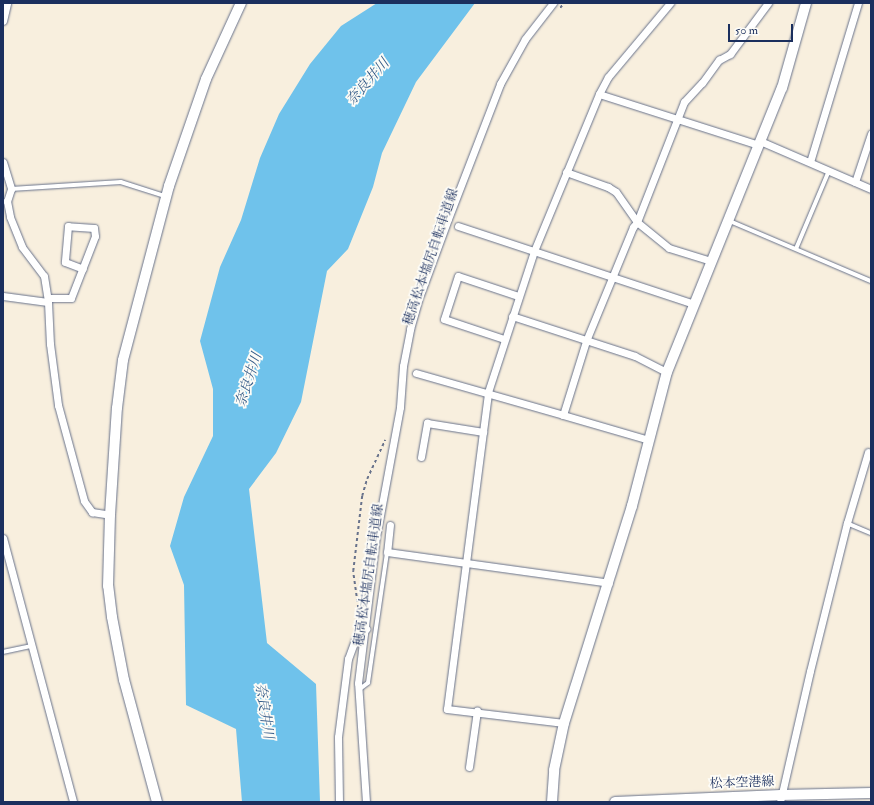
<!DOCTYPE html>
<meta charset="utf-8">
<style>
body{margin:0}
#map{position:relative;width:874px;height:805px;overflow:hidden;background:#f8efde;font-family:"IM FELL Double Pica","Noto Serif JP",serif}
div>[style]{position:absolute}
.water>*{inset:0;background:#6fc2eb}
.path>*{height:1.5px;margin-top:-0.75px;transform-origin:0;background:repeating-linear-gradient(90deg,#68728b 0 3px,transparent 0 6px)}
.roads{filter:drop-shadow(0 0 1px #68728b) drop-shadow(0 0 1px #68728b)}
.lane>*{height:3.5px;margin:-1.75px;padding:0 1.75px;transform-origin:1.75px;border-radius:1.75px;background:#fff}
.street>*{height:7px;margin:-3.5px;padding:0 3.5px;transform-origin:3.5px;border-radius:3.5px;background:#fff}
.secondary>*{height:10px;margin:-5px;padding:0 5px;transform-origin:5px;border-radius:5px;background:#fff}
span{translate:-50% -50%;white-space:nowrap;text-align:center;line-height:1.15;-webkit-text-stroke:3.5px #fdfcf7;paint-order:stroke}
.street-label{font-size:13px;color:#1b2f5e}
.water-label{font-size:14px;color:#345b88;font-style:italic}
.frame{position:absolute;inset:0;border:4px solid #1b2f5e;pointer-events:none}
.scale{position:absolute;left:728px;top:24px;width:65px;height:18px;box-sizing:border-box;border:2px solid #1b2f5e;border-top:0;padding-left:5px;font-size:12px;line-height:14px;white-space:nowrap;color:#1b2f5e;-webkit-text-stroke:3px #fdfcf7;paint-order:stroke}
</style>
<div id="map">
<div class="water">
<i style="clip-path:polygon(377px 3px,475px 3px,416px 82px,382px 153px,373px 187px,348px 249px,327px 271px,301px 402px,276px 453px,249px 489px,267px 643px,316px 684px,320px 802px,242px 802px,236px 729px,186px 705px,184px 585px,170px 546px,184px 497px,213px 436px,213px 389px,200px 341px,220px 267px,241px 220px,260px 158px,279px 114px,310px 64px,341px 26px)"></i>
</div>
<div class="path">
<i style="left:560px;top:8px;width:6px;rotate:-51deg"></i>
<i style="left:358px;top:608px;width:37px;rotate:-98deg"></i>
<i style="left:353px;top:571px;width:76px;rotate:-83.2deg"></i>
<i style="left:362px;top:496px;width:18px;rotate:-74deg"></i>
<i style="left:367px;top:479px;width:43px;rotate:-65.2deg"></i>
</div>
<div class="roads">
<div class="lane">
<i style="left:11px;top:189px;width:110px;rotate:-3.6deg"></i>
<i style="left:121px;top:182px;width:46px;rotate:17.7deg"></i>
<i style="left:730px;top:221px;width:153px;rotate:23.1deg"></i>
<i style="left:796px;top:249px;width:85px;rotate:-67.1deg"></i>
<i style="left:847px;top:523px;width:26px;rotate:23deg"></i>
<i style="left:3px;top:652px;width:29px;rotate:-12deg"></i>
<i style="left:360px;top:689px;width:10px;rotate:-37deg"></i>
<i style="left:368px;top:683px;width:132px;rotate:-81.7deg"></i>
</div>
<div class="street">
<i style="left:3px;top:21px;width:18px;rotate:-77deg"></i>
<i style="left:599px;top:94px;width:168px;rotate:17.7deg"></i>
<i style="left:760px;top:141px;width:121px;rotate:23.4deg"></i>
<i style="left:3px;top:162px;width:28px;rotate:73deg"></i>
<i style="left:11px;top:189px;width:13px;rotate:108deg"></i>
<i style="left:7px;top:201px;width:16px;rotate:79deg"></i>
<i style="left:10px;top:217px;width:32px;rotate:68deg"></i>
<i style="left:22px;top:247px;width:36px;rotate:53deg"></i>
<i style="left:44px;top:276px;width:26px;rotate:81deg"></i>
<i style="left:48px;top:302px;width:42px;rotate:87.3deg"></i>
<i style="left:50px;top:344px;width:62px;rotate:82.5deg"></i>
<i style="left:58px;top:405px;width:99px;rotate:74.8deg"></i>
<i style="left:84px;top:501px;width:14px;rotate:54deg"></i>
<i style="left:92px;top:512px;width:18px;rotate:9deg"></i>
<i style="left:810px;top:162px;width:166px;rotate:-73.2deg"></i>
<i style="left:566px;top:172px;width:45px;rotate:19.7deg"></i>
<i style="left:608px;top:187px;width:9px;rotate:32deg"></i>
<i style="left:616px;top:192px;width:37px;rotate:55deg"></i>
<i style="left:637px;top:222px;width:41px;rotate:39.1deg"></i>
<i style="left:669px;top:248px;width:44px;rotate:17.2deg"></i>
<i style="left:855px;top:182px;width:51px;rotate:-71.6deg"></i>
<i style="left:458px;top:226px;width:249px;rotate:18.3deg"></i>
<i style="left:3px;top:296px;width:45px;rotate:7.6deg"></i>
<i style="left:48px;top:298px;width:23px"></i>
<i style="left:71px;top:298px;width:66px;rotate:-68.8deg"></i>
<i style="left:95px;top:236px;width:8px;rotate:-97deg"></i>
<i style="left:94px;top:228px;width:26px;rotate:-176deg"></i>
<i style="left:68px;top:226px;width:36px;rotate:95deg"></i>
<i style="left:65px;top:262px;width:19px;rotate:21deg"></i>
<i style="left:512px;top:316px;width:129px;rotate:18deg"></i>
<i style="left:635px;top:356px;width:36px;rotate:27deg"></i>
<i style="left:504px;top:339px;width:63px;rotate:-161.6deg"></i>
<i style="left:444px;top:319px;width:45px;rotate:-72deg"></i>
<i style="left:458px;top:276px;width:63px;rotate:18.4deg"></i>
<i style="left:416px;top:373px;width:153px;rotate:15.9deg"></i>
<i style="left:649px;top:440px;width:90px;rotate:-163.8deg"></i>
<i style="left:563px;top:415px;width:77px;rotate:-72.7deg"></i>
<i style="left:586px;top:341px;width:123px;rotate:-67.6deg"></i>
<i style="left:633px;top:227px;width:6px;rotate:-51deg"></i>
<i style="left:637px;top:222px;width:129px;rotate:-68.6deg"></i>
<i style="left:684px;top:102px;width:26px;rotate:-47deg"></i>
<i style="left:702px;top:83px;width:29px;rotate:-54deg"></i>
<i style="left:719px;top:60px;width:13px;rotate:-29deg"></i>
<i style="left:730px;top:54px;width:64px;rotate:-53.3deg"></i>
<i style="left:421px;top:457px;width:35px;rotate:-80deg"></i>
<i style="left:427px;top:423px;width:57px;rotate:9.1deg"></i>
<i style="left:390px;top:525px;width:27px;rotate:96deg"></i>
<i style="left:387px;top:552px;width:224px;rotate:7.9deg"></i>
<i style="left:3px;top:538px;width:273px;rotate:75.1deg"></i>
<i style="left:564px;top:723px;width:118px;rotate:-173.2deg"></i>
<i style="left:447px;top:709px;width:320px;rotate:-82.6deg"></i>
<i style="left:488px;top:392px;width:148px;rotate:-71.9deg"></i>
<i style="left:534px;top:251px;width:170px;rotate:-67.5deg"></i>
<i style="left:599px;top:94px;width:19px;rotate:-62deg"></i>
<i style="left:608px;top:77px;width:97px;rotate:-50deg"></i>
<i style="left:469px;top:767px;width:57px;rotate:-81.9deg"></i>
<i style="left:339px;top:802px;width:65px;rotate:-90.9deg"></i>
<i style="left:338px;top:737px;width:79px;rotate:-82.7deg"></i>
<i style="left:348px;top:659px;width:20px;rotate:-70deg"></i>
<i style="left:355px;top:640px;width:16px;rotate:-45deg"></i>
<i style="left:366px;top:802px;width:119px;rotate:-93.8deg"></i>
<i style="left:358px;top:683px;width:147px;rotate:-83deg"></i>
<i style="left:376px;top:537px;width:132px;rotate:-79.5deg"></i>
<i style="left:400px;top:407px;width:41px;rotate:-85.8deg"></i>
<i style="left:403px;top:366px;width:38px;rotate:-79deg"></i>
<i style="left:410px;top:329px;width:35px;rotate:-74deg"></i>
<i style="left:420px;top:295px;width:81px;rotate:-69.8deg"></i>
<i style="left:448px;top:219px;width:145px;rotate:-68.9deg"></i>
<i style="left:500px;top:84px;width:51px;rotate:-60.9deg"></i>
<i style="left:525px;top:39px;width:46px;rotate:-52.1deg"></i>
<i style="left:780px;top:802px;width:134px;rotate:-77.1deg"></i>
<i style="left:810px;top:671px;width:153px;rotate:-76deg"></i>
<i style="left:847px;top:523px;width:74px;rotate:-73.5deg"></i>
</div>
<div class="secondary">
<i style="left:157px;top:802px;width:126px;rotate:-105.1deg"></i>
<i style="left:124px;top:680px;width:64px;rotate:-100.8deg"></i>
<i style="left:112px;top:617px;width:31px;rotate:-97deg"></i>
<i style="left:108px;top:586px;width:71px;rotate:-88.4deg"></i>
<i style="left:110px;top:515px;width:107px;rotate:-86.3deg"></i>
<i style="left:117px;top:408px;width:48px;rotate:-82.9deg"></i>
<i style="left:123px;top:360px;width:180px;rotate:-75.2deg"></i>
<i style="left:169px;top:186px;width:113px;rotate:-70.9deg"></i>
<i style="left:206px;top:79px;width:84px;rotate:-65.3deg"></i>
<i style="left:552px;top:802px;width:32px;rotate:-86deg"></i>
<i style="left:554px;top:770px;width:48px;rotate:-78deg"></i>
<i style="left:564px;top:723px;width:227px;rotate:-72.6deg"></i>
<i style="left:632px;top:506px;width:138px;rotate:-75.4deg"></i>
<i style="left:667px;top:372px;width:306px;rotate:-68deg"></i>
<i style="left:782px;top:88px;width:88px;rotate:-74.2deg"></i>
<i style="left:615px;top:802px;width:166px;rotate:-2.4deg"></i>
<i style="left:781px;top:795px;width:90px;rotate:-1.3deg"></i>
</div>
</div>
<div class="street-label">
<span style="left:431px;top:257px;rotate:-71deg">穂高松本塩尻自転車道線</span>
<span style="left:369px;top:575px;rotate:-82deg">穂高松本塩尻自転車道線</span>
<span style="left:742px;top:783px;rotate:-2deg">松本空港線</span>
</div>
<div class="water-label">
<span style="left:368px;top:82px;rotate:-49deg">奈良井川</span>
<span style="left:249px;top:380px;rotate:-72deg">奈良井川</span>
<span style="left:264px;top:711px;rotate:81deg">奈良井川</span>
</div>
<div class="frame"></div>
<div class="scale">50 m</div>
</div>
